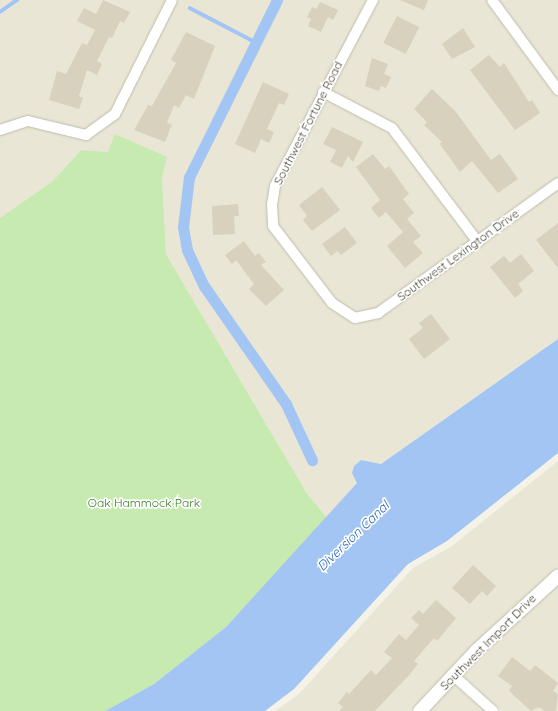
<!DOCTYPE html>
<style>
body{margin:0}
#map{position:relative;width:558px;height:711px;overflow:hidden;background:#f5f3e8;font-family:Quicksand,sans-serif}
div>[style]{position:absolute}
.residential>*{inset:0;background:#e9e6d6}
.green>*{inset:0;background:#c6eaaf}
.water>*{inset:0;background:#a2c5f3}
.stream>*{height:3.5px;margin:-1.75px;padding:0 1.75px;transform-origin:1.75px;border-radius:1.75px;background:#a2c5f3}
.canal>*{height:11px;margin:-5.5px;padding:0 5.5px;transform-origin:5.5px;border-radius:5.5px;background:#a2c5f3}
.building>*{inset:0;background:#d7d1bd;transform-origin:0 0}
.roads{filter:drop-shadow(0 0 1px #c0bcaa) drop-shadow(0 0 1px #c0bcaa)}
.minor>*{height:10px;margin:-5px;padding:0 5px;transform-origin:5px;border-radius:5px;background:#fff}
.tertiary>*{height:13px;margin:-6.5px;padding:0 6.5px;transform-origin:6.5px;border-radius:6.5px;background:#fff}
span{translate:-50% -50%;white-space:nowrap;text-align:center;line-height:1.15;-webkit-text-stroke:3.5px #fff;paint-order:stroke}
.street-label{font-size:12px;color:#484436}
.park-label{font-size:12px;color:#3a7d27}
.water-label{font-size:13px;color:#2b67b9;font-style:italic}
</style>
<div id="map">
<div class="residential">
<i style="clip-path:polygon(0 0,558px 0,558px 339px,381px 464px,361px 460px,354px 466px,357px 483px,327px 518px,306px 492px,166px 254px,162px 177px,108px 152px,81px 150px,53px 181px,0 218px)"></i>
<i style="clip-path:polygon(558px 461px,558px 567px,472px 646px,410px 711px,275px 711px,299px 694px,413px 568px,452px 546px)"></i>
<i style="clip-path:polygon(558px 582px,558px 711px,502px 711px,462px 675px)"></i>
<i style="clip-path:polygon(454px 684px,467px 696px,485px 711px,428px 711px)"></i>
</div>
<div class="green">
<i style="clip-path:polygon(115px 134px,167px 157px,162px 177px,166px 254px,306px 492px,327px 518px,226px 627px,154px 684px,105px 711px,0 711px,0 218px,53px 181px,81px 150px,108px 152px)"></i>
</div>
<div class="water">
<i style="clip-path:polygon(558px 339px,558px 453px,447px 541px,408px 564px,294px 689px,265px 711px,105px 711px,154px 684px,226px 627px,357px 483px,352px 473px,354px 466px,361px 460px,381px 464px)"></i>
</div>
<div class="stream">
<i style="left:190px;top:8px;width:73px;rotate:27.6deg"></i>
<i style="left:0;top:12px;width:21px;rotate:-35deg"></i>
</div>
<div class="canal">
<i style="left:277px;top:0;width:198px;rotate:116.4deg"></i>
<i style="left:189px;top:177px;width:50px;rotate:96.8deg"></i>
<i style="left:183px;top:227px;width:23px;rotate:80deg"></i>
<i style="left:187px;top:250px;width:40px;rotate:65deg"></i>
<i style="left:204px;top:286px;width:144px;rotate:55.2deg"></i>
<i style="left:286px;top:404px;width:62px;rotate:65.1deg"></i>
</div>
<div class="building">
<i style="clip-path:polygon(103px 0,130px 12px,124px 23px,120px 21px,112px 38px,109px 37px,97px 61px,102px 64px,97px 75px,87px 70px,79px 96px,83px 98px,79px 109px,49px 100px,57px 71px,66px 74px,82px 43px,87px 45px,95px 30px,77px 21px,84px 8px,96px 14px)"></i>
<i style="clip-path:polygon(400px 0,428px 0,424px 10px)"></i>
<i style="clip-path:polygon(320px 2px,338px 10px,333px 20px,328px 17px,321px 32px,308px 26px,311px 19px,307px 17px,312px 7px,317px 9px)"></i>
<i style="left:397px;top:16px;width:25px;height:30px;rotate:27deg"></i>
<i style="clip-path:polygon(463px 28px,475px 47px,452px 59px,442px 44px)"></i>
<i style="clip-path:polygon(186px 32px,215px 46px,194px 99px,186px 95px,179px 108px,174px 105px,167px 123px,172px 124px,165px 142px,134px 130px,148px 105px,152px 106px,176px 63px,171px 60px)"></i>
<i style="clip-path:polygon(489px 55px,500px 67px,504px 63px,529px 102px,532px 100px,540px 113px,515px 130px,470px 70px)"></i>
<i style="clip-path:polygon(372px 58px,388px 64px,384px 74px,391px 77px,386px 88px,381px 86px,379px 91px,365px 86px)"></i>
<i style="clip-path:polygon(263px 82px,289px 94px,284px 105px,279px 103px,267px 129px,274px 132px,269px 143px,261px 139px,255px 153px,235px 144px)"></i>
<i style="clip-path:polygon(432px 89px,456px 112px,491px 160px,500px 154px,518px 179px,498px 193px,472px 161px,460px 172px,440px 144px,442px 142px,424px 125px,427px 122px,414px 109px)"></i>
<i style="clip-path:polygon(332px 127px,363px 142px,353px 162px,348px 156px,342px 168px,330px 162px,336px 150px,323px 144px)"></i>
<i style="clip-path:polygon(373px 154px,385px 169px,389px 166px,409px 194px,403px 199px,414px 213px,407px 219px,421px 236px,413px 242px,423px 253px,405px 268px,387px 246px,403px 232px,386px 212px,379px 218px,371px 208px,380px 200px,356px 167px)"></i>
<i style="clip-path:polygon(322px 187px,340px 210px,312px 231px,303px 220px,307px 216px,299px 205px)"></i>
<i style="clip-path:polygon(238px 204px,239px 216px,234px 216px,235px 234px,213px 235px,212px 206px)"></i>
<i style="clip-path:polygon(558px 223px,558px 268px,536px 240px)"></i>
<i style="clip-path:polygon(345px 227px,357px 243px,341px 255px,338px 251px,331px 256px,322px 244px)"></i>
<i style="clip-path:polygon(244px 241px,255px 256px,259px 253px,266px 262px,261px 265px,284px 290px,266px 306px,249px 289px,254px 284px,236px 260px,232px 264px,225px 255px)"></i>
<i style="clip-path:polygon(521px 254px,534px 271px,518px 284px,523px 291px,515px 298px,490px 267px,504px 256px,510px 263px)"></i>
<i style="clip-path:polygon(431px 314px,450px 339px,424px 359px,409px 339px,423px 328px,419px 323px)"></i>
<i style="clip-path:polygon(473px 565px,496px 586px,487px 596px,482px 591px,470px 604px,452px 588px)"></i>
<i style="clip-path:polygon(436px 600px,456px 618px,437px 641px,434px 638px,414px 661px,418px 664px,410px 674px,375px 711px,339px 711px,343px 707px,338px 703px,347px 692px,349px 694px,371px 670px,376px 675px,392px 658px,384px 652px,399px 634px,406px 640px,419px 625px,411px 618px,419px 610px,423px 614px)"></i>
<i style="clip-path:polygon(512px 657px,530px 671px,535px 665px,558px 683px,553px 691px,558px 694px,556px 711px,545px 711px,539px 707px,531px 711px,509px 691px,512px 686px,498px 676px)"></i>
</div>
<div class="roads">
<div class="minor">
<i style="left:373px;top:0;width:210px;rotate:117.8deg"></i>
<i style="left:275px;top:186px;width:18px;rotate:99deg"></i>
<i style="left:272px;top:204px;width:22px;rotate:87deg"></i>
<i style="left:273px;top:226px;width:97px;rotate:52.5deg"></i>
<i style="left:332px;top:303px;width:27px;rotate:33deg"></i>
<i style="left:355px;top:318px;width:24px;rotate:-12deg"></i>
<i style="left:378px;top:313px;width:222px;rotate:-35.8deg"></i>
<i style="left:492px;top:0;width:112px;rotate:53.7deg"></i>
<i style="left:323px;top:92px;width:78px;rotate:27.6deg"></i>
<i style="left:392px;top:128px;width:143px;rotate:53deg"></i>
<i style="left:0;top:130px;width:29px;rotate:-18deg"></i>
<i style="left:28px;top:121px;width:60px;rotate:13.6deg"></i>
<i style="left:86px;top:135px;width:36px;rotate:-36deg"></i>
<i style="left:115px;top:114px;width:127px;rotate:-63.4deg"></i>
<i style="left:453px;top:675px;width:54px;rotate:42deg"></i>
</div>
<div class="tertiary">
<i style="left:419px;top:711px;width:83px;rotate:-46.9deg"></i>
<i style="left:476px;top:650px;width:111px;rotate:-42.4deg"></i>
</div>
</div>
<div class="street-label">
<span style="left:308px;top:123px;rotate:-63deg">Southwest Fortune Road</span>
<span style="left:458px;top:255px;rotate:-36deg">Southwest Lexington Drive</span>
<span style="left:488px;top:642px;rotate:-45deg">Southwest Import Drive</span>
</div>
<div class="park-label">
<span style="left:144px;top:503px">Oak Hammock Park</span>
</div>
<div class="water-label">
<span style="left:353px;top:536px;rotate:-44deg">Diversion Canal</span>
</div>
</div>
